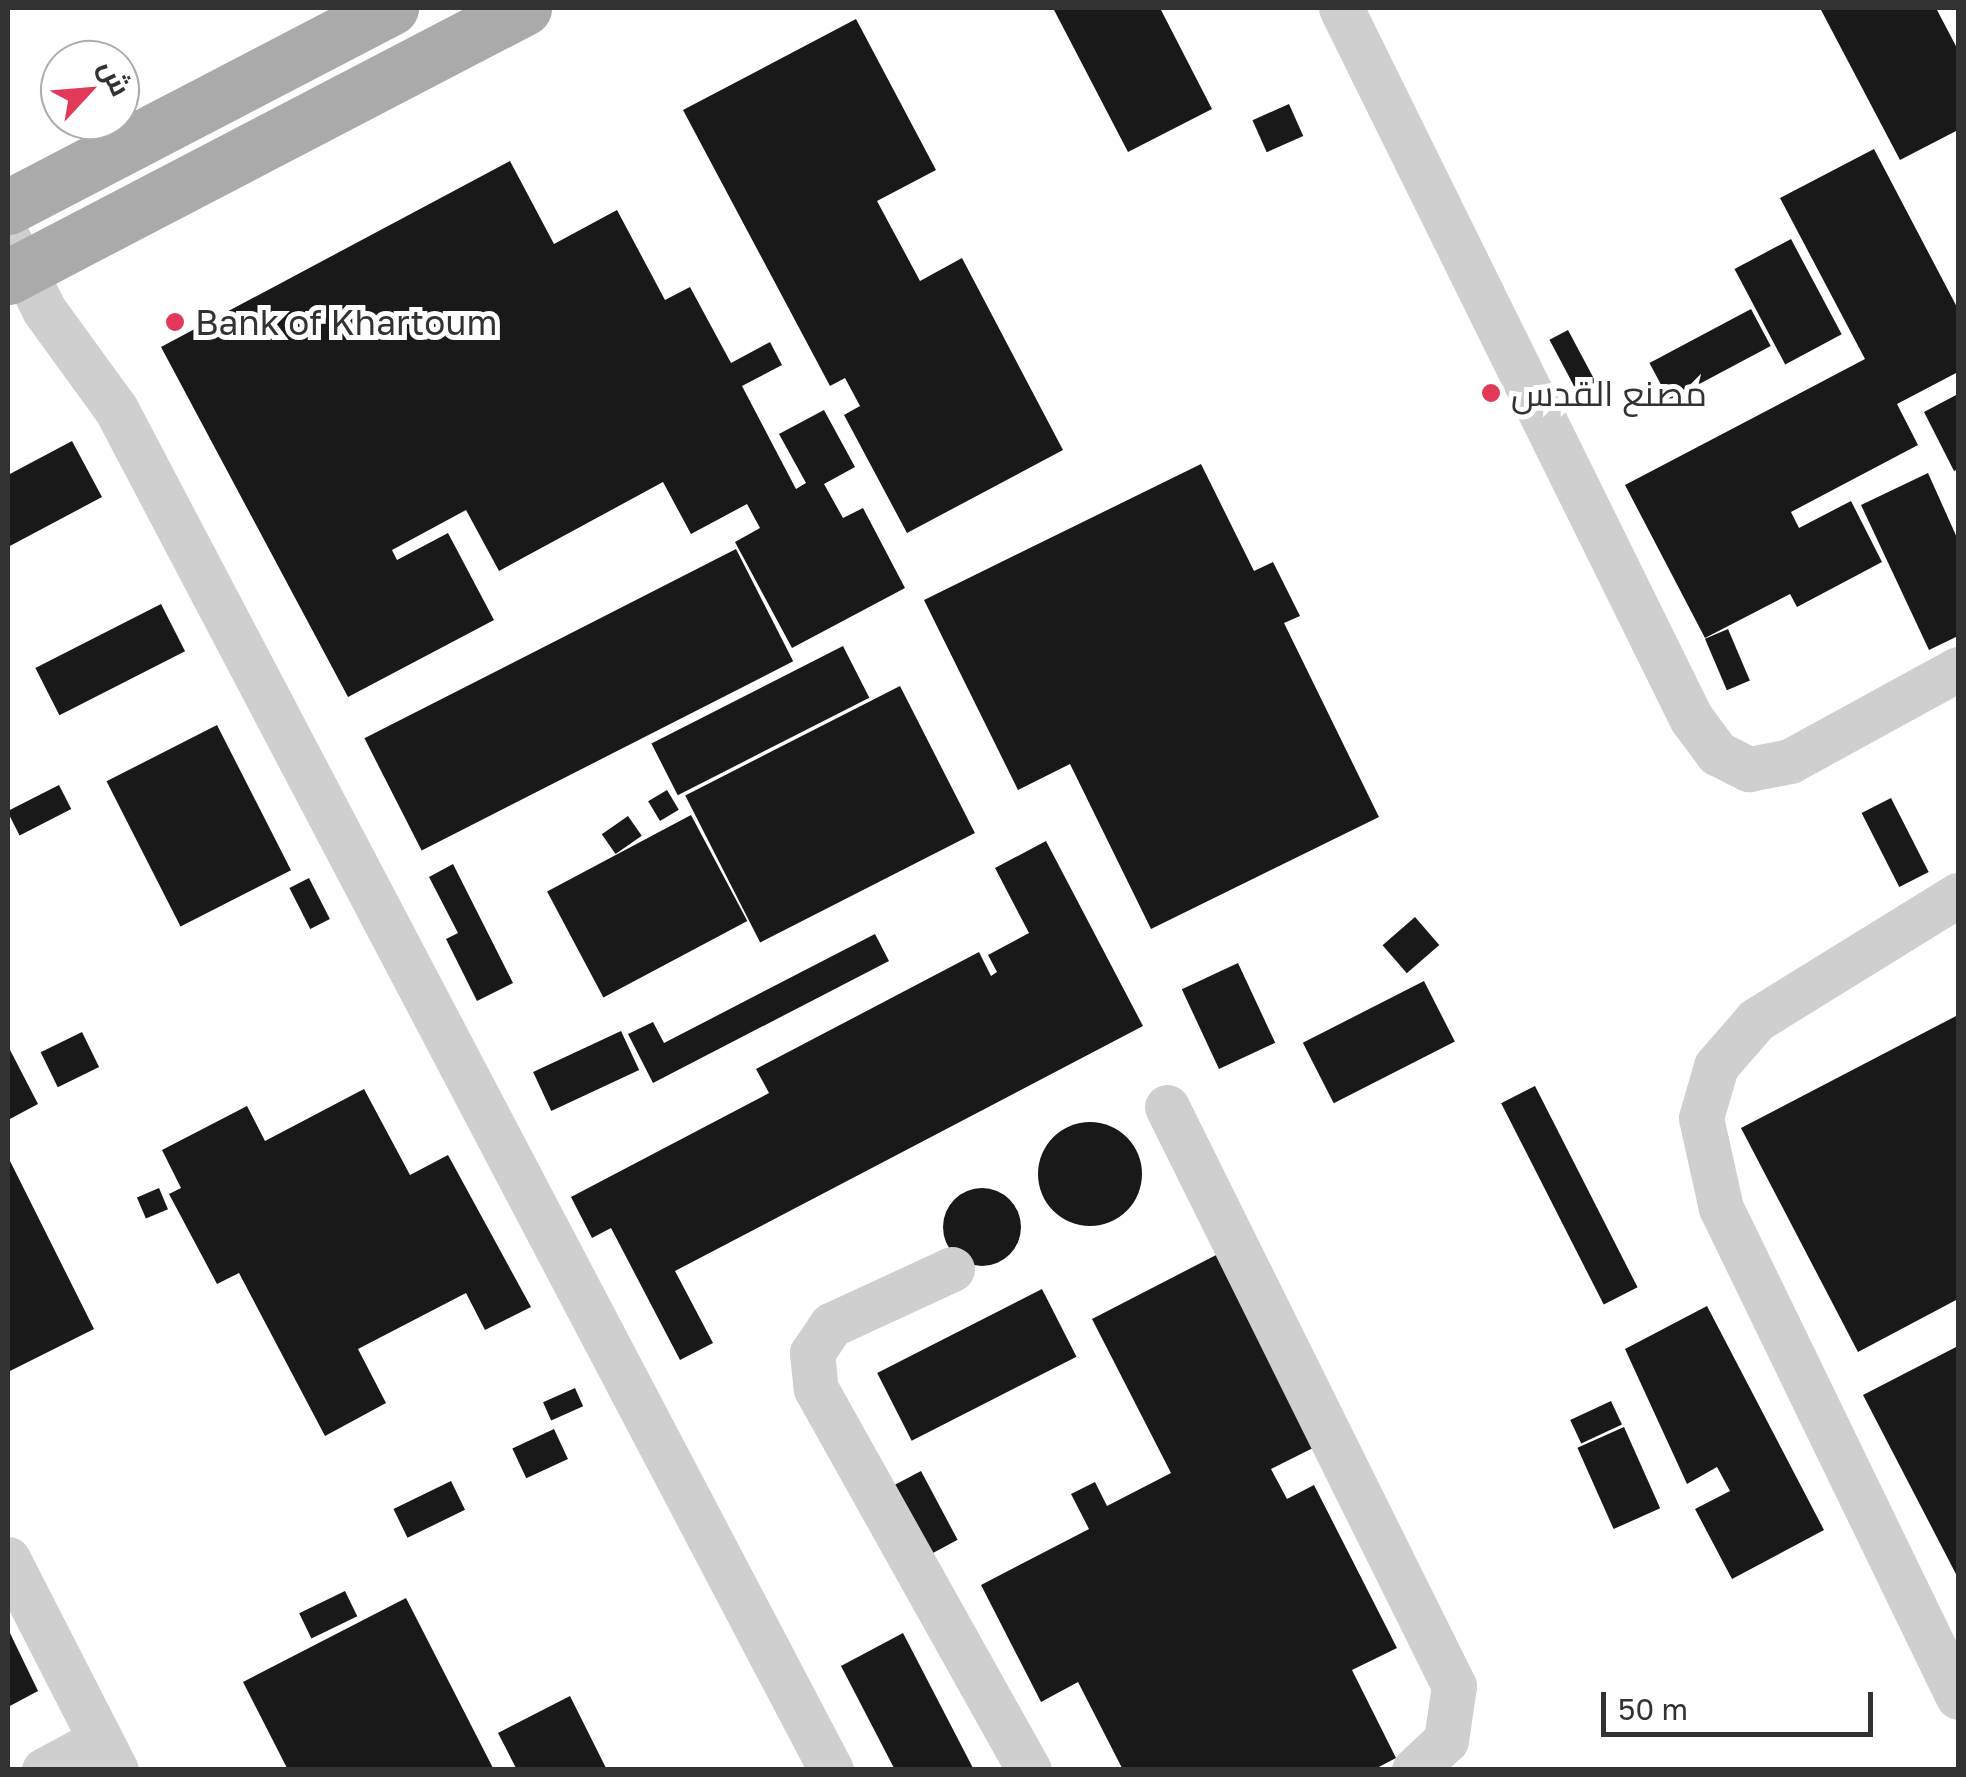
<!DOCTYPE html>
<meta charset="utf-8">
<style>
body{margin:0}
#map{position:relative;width:1966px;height:1777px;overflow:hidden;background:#fff;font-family:"Golos Text",Cairo,sans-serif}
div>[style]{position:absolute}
.building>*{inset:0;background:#191919;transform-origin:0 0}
.round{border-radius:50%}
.minor>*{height:45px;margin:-22.5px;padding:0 22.5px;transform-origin:22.5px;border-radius:22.5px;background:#cfcfcf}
.major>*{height:55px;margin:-27.5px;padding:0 27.5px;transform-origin:27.5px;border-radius:27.5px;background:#aaa}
.dots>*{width:28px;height:28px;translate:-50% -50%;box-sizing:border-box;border:5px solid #fff;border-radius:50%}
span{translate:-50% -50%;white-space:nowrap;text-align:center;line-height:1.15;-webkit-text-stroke:10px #fff;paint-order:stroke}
.poi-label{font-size:35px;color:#323232}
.left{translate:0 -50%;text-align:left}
.frame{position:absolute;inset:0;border:10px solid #323232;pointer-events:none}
.north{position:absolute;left:40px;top:40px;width:100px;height:100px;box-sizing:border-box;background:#fff;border:2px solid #adadad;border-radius:50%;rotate:64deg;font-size:28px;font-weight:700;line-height:40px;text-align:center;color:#323232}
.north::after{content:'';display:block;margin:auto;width:35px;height:45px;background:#e33959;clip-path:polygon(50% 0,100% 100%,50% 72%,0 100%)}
.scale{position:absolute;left:1601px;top:1692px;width:272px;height:45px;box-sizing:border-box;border:5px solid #323232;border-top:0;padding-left:12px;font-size:30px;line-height:35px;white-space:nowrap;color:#323232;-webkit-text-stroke:8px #fff;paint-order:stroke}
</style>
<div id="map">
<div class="building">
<i style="clip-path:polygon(1053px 8px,1160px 8px,1212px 109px,1128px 152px)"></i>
<i style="clip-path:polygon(1820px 8px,1936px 8px,1958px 50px,1958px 130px,1900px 160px)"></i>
<i style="clip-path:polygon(856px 19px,936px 170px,877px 201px,920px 281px,962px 258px,1063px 450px,907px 533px,844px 415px,860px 406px,845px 378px,830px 386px,683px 110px)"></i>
<i style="left:1289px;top:104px;width:35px;height:40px;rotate:66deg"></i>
<i style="clip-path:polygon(1874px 149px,1958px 309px,1958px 372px,1897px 404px,1918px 445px,1791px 512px,1799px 528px,1851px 501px,1882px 562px,1797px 607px,1790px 594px,1705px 638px,1625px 485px,1865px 359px,1780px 198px)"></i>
<i style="clip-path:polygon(510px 161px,554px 244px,617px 210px,665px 300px,690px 287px,731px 363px,770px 342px,782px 365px,742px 386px,796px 489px,806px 483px,779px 434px,824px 410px,855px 467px,824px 484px,843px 518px,863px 508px,905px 588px,792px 648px,735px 542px,760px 528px,747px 504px,691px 534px,663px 482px,499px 571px,466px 510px,392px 550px,397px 560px,448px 533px,494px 620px,348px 697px,161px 347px)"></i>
<i style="left:1791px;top:239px;width:108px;height:64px;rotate:62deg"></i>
<i style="left:1751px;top:309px;width:42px;height:115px;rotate:62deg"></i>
<i style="left:1568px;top:330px;width:78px;height:21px;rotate:62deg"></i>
<i style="clip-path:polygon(1958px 394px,1958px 469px,1954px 471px,1924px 412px)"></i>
<i style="clip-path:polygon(72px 441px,102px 497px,8px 547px,8px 475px)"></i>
<i style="clip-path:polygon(1201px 464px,1254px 571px,1273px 562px,1300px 616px,1284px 623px,1379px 817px,1151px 929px,1070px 764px,1018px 790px,924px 600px)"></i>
<i style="clip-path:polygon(1928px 473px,1958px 540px,1958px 636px,1929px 650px,1861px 505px)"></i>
<i style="left:736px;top:549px;width:126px;height:417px;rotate:63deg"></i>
<i style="left:161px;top:604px;width:53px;height:141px;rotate:63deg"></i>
<i style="left:1728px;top:629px;width:56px;height:25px;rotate:67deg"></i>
<i style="left:843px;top:646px;width:58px;height:215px;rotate:63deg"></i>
<i style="left:900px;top:686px;width:165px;height:241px;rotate:63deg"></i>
<i style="left:217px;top:725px;width:163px;height:124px;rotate:63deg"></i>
<i style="left:59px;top:785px;width:27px;height:58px;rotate:63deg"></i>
<i style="left:667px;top:790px;width:23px;height:22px;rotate:59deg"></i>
<i style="left:1891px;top:798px;width:83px;height:33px;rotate:63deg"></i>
<i style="left:691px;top:815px;width:120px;height:163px;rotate:62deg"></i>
<i style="left:628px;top:816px;width:24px;height:32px;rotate:55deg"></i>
<i style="clip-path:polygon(1046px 841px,1143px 1026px,675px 1271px,713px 1343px,680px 1360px,611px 1228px,592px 1238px,571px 1197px,769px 1093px,756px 1069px,979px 952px,991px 976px,997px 972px,988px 955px,1029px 933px,995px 868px)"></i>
<i style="clip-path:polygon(453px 864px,513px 983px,477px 1001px,446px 939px,458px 933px,429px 877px)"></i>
<i style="left:309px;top:878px;width:46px;height:22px;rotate:63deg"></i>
<i style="left:1415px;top:917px;width:37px;height:43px;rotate:49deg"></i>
<i style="clip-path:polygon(875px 934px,889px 961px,653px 1083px,628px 1034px,653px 1022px,664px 1043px)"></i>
<i style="left:1238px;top:963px;width:88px;height:62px;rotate:65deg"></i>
<i style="left:1424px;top:981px;width:68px;height:136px;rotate:63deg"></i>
<i style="clip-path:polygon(1958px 1015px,1958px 1299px,1858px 1352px,1741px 1128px)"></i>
<i style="left:621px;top:1031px;width:43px;height:97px;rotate:65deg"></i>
<i style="left:82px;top:1032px;width:39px;height:46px;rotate:64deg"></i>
<i style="clip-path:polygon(8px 1046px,38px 1104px,8px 1120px)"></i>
<i style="left:1535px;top:1086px;width:226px;height:38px;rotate:63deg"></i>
<i style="clip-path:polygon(364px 1089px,410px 1175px,448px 1155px,531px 1307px,485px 1330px,466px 1293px,358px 1349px,386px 1403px,325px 1436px,239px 1273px,217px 1284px,169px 1194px,181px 1188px,162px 1150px,247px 1106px,265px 1141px)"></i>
<i class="round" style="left:1038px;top:1122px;width:104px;height:104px"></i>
<i style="clip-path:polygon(8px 1157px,94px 1329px,8px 1372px)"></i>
<i style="left:159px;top:1188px;width:23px;height:24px;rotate:67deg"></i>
<i class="round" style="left:943px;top:1188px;width:78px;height:78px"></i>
<i style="clip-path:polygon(1220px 1253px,1319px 1445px,1271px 1469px,1287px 1499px,1314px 1485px,1397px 1648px,1352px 1670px,1396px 1758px,1373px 1770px,1123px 1770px,1078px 1682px,1041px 1702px,981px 1585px,1089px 1529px,1071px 1494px,1095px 1482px,1107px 1506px,1171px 1473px,1092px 1319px)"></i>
<i style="left:1042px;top:1289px;width:76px;height:185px;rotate:63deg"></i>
<i style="clip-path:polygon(1707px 1306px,1824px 1530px,1732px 1579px,1695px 1509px,1730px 1491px,1717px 1467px,1687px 1484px,1625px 1349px)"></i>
<i style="clip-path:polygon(1958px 1346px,1958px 1578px,1863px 1395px)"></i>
<i style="left:575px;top:1388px;width:20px;height:35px;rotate:66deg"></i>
<i style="left:1611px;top:1401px;width:26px;height:45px;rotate:65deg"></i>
<i style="left:1624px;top:1427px;width:89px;height:51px;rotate:66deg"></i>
<i style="left:554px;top:1429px;width:33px;height:46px;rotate:65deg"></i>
<i style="left:921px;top:1471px;width:78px;height:30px;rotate:62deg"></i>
<i style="left:451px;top:1481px;width:32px;height:64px;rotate:64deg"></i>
<i style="left:345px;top:1591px;width:28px;height:51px;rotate:64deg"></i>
<i style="clip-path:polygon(406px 1598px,494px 1770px,288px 1770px,243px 1682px)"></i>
<i style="clip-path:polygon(8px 1629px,38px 1691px,8px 1707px)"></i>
<i style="clip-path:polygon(903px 1633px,974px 1770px,895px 1770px,841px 1666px)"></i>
<i style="clip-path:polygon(570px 1696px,607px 1770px,517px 1770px,498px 1733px)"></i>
</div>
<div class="minor">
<i style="left:1341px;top:8px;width:792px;rotate:63.76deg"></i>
<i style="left:1691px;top:718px;width:44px;rotate:53.4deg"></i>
<i style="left:1717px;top:753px;width:36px;rotate:27deg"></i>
<i style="left:1749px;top:769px;width:42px;rotate:-11deg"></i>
<i style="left:1790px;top:761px;width:192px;rotate:-28.7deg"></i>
<i style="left:8px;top:238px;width:80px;rotate:63.4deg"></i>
<i style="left:44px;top:310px;width:122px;rotate:54deg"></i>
<i style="left:116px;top:409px;width:1537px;rotate:62.28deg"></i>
<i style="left:1958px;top:895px;width:238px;rotate:148.3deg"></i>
<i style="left:1756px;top:1020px;width:61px;rotate:131deg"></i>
<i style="left:1716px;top:1066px;width:54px;rotate:106.1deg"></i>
<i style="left:1701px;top:1118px;width:92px;rotate:77.5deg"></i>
<i style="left:1721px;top:1208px;width:543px;rotate:64.14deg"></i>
<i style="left:1167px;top:1107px;width:646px;rotate:63.63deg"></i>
<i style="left:1454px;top:1686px;width:55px;rotate:98.4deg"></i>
<i style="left:1446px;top:1740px;width:44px;rotate:136.8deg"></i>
<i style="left:952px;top:1269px;width:133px;rotate:155.2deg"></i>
<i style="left:831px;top:1325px;width:34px;rotate:124deg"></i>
<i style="left:812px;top:1353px;width:36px;rotate:84deg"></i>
<i style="left:816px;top:1389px;width:436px;rotate:60.8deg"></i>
<i style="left:8px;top:1559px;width:237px;rotate:62.9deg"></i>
<i style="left:44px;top:1770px;width:64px;rotate:-28.2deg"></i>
</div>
<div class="major">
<i style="left:8px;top:207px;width:432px;rotate:-27.5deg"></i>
<i style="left:8px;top:277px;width:582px;rotate:-27.53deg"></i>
</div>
<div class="dots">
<i style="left:175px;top:322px;background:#e33959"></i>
<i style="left:1491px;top:393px;background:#e33959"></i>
</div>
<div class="poi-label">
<span class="left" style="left:195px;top:322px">Bank of Khartoum</span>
<span class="left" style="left:1511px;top:393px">مصنع القدس</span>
</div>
<div class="frame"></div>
<div class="north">ش</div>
<div class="scale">50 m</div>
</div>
